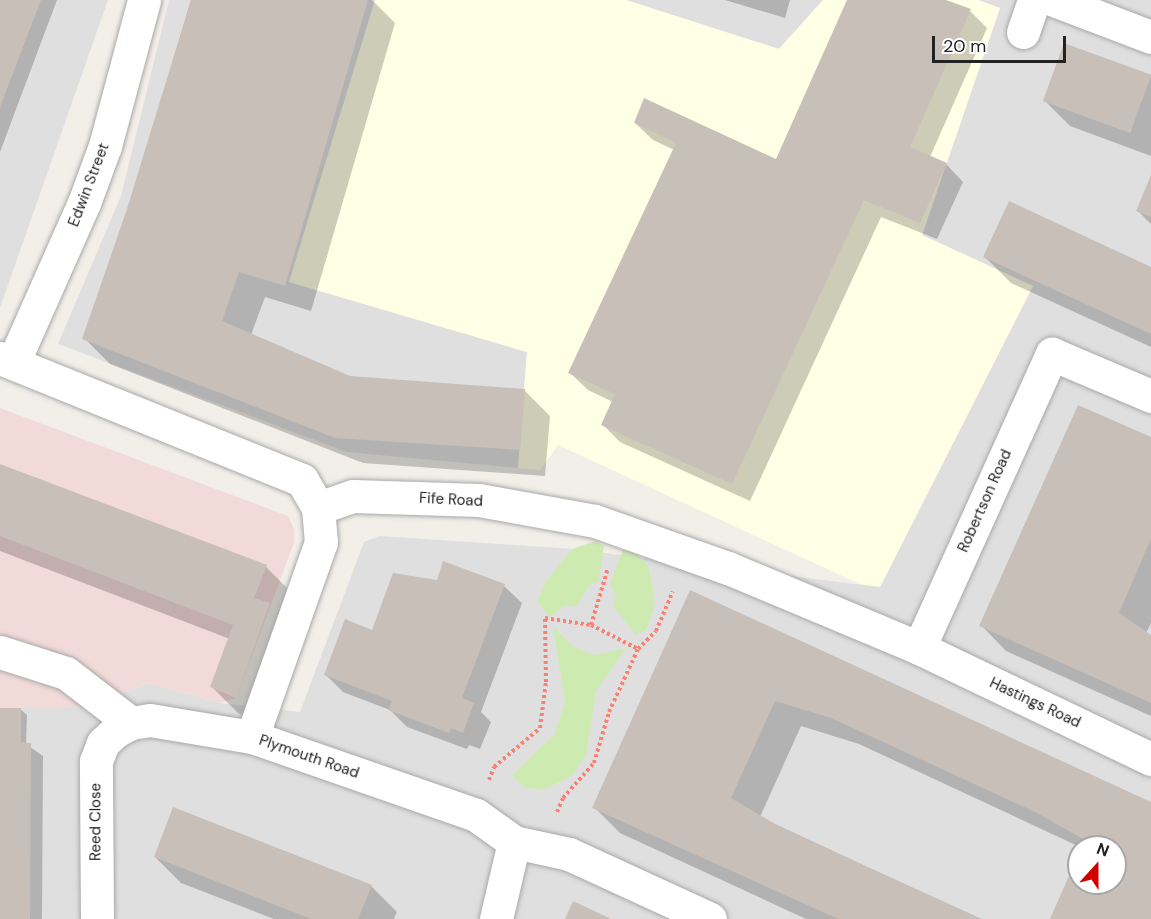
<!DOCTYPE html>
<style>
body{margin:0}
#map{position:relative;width:1151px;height:919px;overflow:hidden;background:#f2efe9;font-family:"DM Sans",sans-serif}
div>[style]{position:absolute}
.residential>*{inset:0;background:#e0dfdf}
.commercial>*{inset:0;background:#f2dad9}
.education>*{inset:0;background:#ffffe5}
.grass>*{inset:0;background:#cdebb0}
.shadow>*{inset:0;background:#0003}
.building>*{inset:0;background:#c7bfb8;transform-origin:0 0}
.path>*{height:4px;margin-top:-2px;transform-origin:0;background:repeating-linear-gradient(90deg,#fa8072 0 3px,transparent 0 6px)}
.roads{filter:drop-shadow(0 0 2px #a9a9a9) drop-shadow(0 0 2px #a9a9a9)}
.minor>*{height:33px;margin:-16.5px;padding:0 16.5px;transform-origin:16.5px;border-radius:16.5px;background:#fff}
span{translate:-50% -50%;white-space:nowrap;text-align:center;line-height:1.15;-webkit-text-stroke:6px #fff;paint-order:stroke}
.street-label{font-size:15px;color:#222}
.north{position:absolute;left:1067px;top:835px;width:60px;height:60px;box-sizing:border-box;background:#fff;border:2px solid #a7a7a7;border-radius:50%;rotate:21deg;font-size:16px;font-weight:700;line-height:24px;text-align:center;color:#222}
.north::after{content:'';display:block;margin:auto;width:21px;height:27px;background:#d40000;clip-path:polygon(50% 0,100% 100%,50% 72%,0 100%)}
.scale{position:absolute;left:932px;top:36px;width:134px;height:27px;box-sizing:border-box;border:3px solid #222;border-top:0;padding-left:8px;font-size:18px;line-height:21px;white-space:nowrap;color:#222;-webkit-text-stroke:4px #fff;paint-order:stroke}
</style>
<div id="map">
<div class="residential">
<i style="clip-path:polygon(0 0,108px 0,0 308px)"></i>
<i style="clip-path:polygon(169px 0,375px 0,290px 282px,527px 352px,518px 468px,347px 452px,58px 344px,121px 196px)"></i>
<i style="clip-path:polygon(626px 0,823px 0,779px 49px)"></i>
<i style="clip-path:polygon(evenodd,978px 0,1151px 0,1151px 919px,0 919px,0 708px,84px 708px,148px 683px,220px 703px,300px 712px,364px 542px,380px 536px,573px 549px,880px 587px,1033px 286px,922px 235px,1000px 8px,978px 0,1079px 847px,1115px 847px,1115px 883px,1079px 883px,1079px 847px)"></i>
</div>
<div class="commercial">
<i style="clip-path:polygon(0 408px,288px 516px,294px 529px,294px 543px,236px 698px,220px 703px,148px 683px,84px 708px,0 708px)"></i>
</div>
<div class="education">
<i style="clip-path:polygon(375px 0,626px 0,779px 49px,823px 0,978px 0,1000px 8px,922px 235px,1033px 286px,880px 587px,860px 584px,558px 445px,540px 470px,518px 468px,527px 352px,289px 282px)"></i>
</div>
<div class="grass">
<i style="clip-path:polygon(595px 541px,604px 546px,599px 581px,589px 585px,577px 606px,564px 606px,550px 617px,537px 602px,546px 581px,572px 549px)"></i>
<i style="clip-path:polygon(624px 547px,639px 556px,648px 566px,653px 586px,654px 608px,646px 630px,635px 634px,613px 606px,616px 596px,610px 583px)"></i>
<i style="clip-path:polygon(553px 627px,574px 647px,595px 655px,626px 648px,596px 691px,586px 755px,571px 776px,545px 789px,525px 788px,512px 775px,554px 735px,565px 702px)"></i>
</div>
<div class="shadow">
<i style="clip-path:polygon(0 0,57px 0,0 152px)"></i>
<i style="clip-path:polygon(191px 0,372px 0,395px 23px,311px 311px,265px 297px,251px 335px,350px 378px,524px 390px,550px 416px,545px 476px,363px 463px,110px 364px,84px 338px,129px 210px)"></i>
<i style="clip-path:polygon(725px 0,790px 0,785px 18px)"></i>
<i style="clip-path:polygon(849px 0,941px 0,970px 11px,987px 28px,930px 157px,946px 164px,963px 182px,937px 239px,881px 217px,750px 501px,620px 442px,603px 425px,613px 402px,588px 390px,570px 373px,674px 150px,653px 140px,635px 123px,776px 161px)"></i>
<i style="clip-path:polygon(1064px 45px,1151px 77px,1151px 156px,1070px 126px,1044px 100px)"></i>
<i style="clip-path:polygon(1151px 179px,1151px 224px,1138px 211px)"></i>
<i style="clip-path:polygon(985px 257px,1151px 268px,1151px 347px,1011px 283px)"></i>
<i style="clip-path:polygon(1151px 439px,1151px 623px,1146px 633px,1151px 637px,1151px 716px,1006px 651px,981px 625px)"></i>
<i style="clip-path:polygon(0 466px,266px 567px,292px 593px,261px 723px,238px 713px,212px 687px,230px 639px,0 551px)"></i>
<i style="clip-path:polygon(438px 581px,504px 586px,522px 603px,481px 712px,491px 722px,480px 749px,469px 745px,467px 749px,407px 727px,390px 710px,343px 692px,326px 675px)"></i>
<i style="clip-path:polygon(691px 592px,1151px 803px,1151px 919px,1051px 919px,1079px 857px,1079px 883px,1115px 883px,1115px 847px,1080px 847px,859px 744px,801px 726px,760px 817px,979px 919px,806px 919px,620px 833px,594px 807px)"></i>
<i style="clip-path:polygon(0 709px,20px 709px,27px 715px,26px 744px,43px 756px,42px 919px,0 919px)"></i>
<i style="clip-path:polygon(155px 857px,371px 886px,397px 912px,394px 919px,274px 919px,181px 883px)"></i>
</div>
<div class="building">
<i style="clip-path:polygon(0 0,41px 0,0 107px)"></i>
<i style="clip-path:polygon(191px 0,368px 0,285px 286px,239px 272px,222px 321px,350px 376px,525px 389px,520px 450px,335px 438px,82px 339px,127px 209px)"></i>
<i style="clip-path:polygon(847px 0,946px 0,971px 9px,910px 147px,947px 163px,920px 223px,864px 200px,732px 484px,601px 425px,615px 394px,568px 373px,676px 143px,634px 123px,644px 98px,776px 159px)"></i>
<i style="left:1064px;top:43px;width:93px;height:62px;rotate:20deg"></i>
<i style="clip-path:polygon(1151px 175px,1151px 217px,1136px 211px)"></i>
<i style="clip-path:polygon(1009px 201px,1151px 267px,1151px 334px,983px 257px)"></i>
<i style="clip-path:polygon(1078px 405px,1151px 437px,1151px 539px,1119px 613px,1151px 635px,1151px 703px,979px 626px)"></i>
<i style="clip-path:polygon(0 464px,267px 565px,254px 598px,270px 603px,236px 698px,210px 687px,233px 625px,0 536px)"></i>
<i style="clip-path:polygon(443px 561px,505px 584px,462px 698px,474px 703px,463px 733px,451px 728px,449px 733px,388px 710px,392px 701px,324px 675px,345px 619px,372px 630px,393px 573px,437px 580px)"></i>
<i style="clip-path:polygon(690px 590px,1151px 802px,1151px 919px,1050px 919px,1079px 853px,1079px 883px,1115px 883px,1115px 847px,1082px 847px,1085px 840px,1035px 812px,831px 718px,775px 701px,731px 798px,780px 827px,982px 919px,838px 919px,592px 808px)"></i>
<i style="clip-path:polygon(0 708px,21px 708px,21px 742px,31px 743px,30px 919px,0 919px)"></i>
<i style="clip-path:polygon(173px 807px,372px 885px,358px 919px,311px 919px,154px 857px)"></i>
<i style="clip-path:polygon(573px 901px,611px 919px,565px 919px)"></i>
</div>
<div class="path">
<i style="left:591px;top:625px;width:53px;rotate:27.1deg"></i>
<i style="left:489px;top:780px;width:14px;rotate:-69deg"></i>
<i style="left:494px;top:767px;width:60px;rotate:-40.3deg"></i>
<i style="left:540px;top:728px;width:46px;rotate:-82.6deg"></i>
<i style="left:546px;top:682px;width:64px;rotate:-90.9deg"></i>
<i style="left:545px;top:618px;width:47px;rotate:8.7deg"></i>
<i style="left:591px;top:625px;width:59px;rotate:-73.4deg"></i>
<i style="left:557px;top:812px;width:15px;rotate:-67deg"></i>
<i style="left:563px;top:798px;width:47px;rotate:-48.5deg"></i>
<i style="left:594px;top:763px;width:53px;rotate:-73.6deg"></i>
<i style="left:609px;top:712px;width:69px;rotate:-65.3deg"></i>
<i style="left:638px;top:649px;width:25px;rotate:-45deg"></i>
<i style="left:656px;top:631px;width:43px;rotate:-67deg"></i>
</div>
<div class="roads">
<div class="minor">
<i style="left:1054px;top:0;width:104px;rotate:20.9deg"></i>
<i style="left:1023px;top:32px;width:34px;rotate:-71deg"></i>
<i style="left:0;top:358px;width:326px;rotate:22deg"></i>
<i style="left:302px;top:480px;width:32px;rotate:60deg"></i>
<i style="left:318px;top:508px;width:34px;rotate:85deg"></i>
<i style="left:321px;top:542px;width:207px;rotate:109.5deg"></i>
<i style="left:13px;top:363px;width:175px;rotate:-66.1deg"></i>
<i style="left:84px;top:203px;width:61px;rotate:-69.8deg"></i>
<i style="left:105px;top:146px;width:151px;rotate:-75deg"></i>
<i style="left:318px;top:508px;width:37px;rotate:-19deg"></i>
<i style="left:353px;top:496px;width:126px;rotate:1.8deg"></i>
<i style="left:479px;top:500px;width:118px;rotate:10.3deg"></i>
<i style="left:595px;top:521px;width:141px;rotate:19.5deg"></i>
<i style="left:728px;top:568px;width:207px;rotate:22.7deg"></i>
<i style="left:919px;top:648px;width:257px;rotate:25.6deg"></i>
<i style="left:919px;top:648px;width:323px;rotate:-65.7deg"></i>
<i style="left:1052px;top:354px;width:108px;rotate:23deg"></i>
<i style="left:0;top:652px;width:69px;rotate:17.7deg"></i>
<i style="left:66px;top:673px;width:82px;rotate:37.6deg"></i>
<i style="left:514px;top:842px;width:56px;rotate:12.3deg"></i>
<i style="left:569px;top:854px;width:155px;rotate:24.7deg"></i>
<i style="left:97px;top:919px;width:158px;rotate:-90.4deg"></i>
<i style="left:96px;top:761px;width:19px;rotate:-69deg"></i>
<i style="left:103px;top:743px;width:18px;rotate:-43deg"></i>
<i style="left:116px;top:731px;width:17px;rotate:-28deg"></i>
<i style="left:131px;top:723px;width:19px;rotate:-9deg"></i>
<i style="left:150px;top:720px;width:103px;rotate:9.5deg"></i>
<i style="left:252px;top:737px;width:237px;rotate:19.2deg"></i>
<i style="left:476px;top:815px;width:47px;rotate:35.4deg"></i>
<i style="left:514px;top:842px;width:79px;rotate:103.2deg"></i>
</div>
</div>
<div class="street-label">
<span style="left:89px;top:185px;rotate:-69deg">Edwin Street</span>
<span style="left:451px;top:500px;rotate:3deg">Fife Road</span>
<span style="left:985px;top:501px;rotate:-66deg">Robertson Road</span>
<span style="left:1035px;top:703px;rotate:25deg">Hastings Road</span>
<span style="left:309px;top:757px;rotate:19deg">Plymouth Road</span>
<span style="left:96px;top:822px;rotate:-90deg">Reed Close</span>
</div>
<div class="north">N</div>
<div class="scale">20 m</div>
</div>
